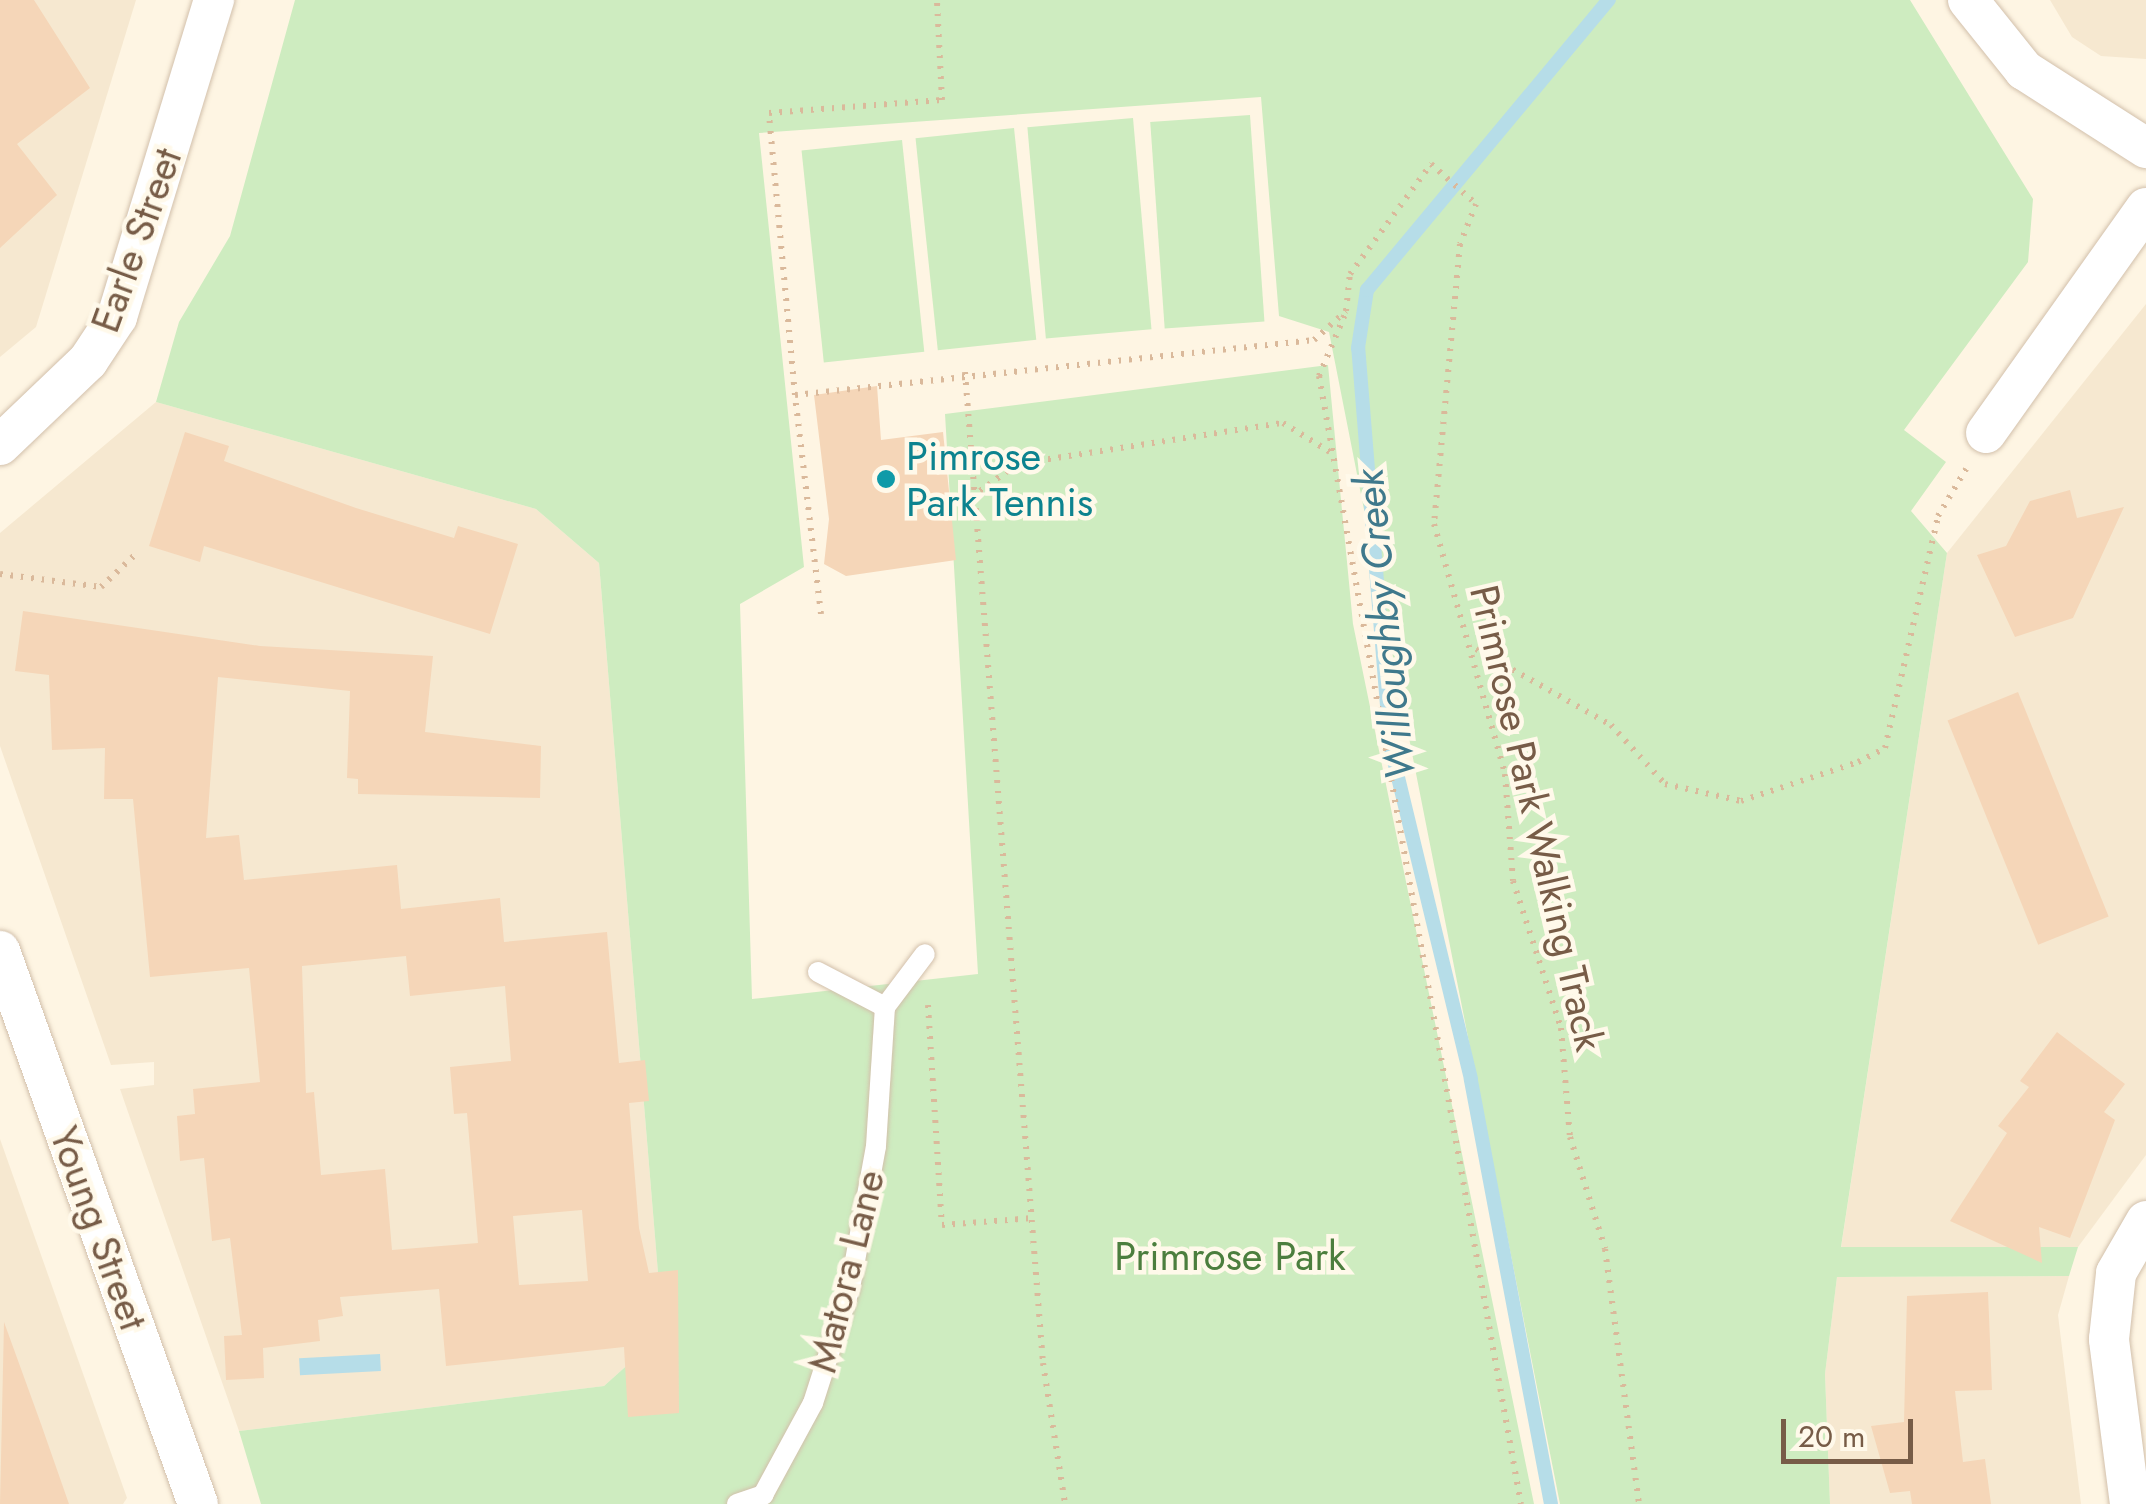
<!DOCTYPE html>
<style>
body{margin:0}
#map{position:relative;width:2146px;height:1504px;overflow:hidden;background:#fef5e3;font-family:Jost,sans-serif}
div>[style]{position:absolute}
.residential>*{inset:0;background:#f6e8d0}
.green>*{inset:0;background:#ceecc0;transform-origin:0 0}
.water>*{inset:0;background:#b6dde8;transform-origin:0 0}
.stream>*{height:14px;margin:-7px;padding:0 7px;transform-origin:7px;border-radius:7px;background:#b6dde8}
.building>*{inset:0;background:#f5d6b8;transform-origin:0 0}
.path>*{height:6px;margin-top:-3px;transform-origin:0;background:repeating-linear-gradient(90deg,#dab99b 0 2.5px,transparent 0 10.5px)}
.roads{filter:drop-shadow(0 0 2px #d2c0ab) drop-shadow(0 0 2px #d2c0ab)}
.service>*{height:20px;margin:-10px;padding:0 10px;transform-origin:10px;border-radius:10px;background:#fff}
.minor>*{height:40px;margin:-20px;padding:0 20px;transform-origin:20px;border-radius:20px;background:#fff}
.dots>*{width:28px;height:28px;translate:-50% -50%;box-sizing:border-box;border:5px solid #fff9ea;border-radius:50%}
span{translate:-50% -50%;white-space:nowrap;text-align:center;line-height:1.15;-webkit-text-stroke:9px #fff9ea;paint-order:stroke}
.street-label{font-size:40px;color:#775c47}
.culture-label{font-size:40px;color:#0d838f}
.left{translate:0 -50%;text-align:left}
.park-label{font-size:40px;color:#4c7e3e}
.water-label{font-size:42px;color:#3f798c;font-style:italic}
.scale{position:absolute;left:1781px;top:1419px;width:132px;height:45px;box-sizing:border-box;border:5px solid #775c47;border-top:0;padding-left:12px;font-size:30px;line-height:35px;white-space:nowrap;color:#775c47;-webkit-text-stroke:8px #fff9ea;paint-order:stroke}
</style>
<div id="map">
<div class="residential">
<i style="clip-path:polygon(0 0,136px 0,36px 327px,0 357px)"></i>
<i style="clip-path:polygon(2050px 0,2146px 0,2146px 59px,2101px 56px,2072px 37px)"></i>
<i style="clip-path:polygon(2146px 304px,2146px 1155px,2078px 1247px,1841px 1248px,1947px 553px)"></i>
<i style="clip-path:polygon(156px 402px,536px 509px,599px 563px,663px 1333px,604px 1386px,239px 1431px,120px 1089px,154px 1085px,154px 1062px,111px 1065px,0 746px,0 533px)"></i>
<i style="clip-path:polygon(0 1139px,127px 1498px,123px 1504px,0 1504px)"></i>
<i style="clip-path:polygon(2069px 1276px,2058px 1315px,2081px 1504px,1830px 1504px,1825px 1374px,1837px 1277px)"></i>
</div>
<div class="green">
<i style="clip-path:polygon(295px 0,1910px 0,2033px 199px,2028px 262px,1904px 430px,1946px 462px,1911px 511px,1947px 553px,1841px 1247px,2078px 1247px,2069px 1276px,1837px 1277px,1825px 1374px,1830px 1504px,1560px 1504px,1329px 332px,1279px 316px,1261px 97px,759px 133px,804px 567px,740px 604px,752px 999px,978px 974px,945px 414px,1328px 365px,1353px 624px,1534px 1504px,261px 1504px,239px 1431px,604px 1386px,663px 1333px,599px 563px,536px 509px,156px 402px,179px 322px,230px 236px)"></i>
<i style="left:1250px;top:115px;width:207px;height:100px;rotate:86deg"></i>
<i style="left:1133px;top:118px;width:212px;height:106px;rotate:85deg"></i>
<i style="left:1014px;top:128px;width:213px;height:99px;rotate:84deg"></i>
<i style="left:902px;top:140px;width:213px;height:101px;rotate:84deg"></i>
</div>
<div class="water">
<i style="left:380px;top:1354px;width:17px;height:81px;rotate:87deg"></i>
</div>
<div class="stream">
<i style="left:1551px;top:1504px;width:432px;rotate:-100.7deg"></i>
<i style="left:1471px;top:1079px;width:346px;rotate:-103.6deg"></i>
<i style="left:1390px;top:743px;width:396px;rotate:-94.6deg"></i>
<i style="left:1358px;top:348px;width:59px;rotate:-81.2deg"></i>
<i style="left:1367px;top:290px;width:378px;rotate:-50.2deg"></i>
</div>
<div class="building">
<i style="clip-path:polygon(0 0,34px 0,90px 88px,17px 144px,57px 195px,0 248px)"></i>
<i style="clip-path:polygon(877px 386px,881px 440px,943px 432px,956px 560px,846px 576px,824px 564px,829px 519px,814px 395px)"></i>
<i style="clip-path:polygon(185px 432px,229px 446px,224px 461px,356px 508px,454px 538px,458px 526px,518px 544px,490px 634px,204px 546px,200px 562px,149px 546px)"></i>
<i style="clip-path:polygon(2070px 490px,2077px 518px,2124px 507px,2073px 618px,2015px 637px,1977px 555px,2006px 546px,2030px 501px)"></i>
<i style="clip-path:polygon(evenodd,23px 611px,260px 646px,433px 656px,425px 732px,541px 746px,540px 798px,358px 794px,358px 779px,347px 778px,350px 691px,218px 677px,206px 838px,239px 835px,244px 880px,397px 865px,401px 909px,500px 898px,504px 942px,607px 932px,619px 1063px,645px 1060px,649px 1101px,629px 1103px,639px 1228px,649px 1273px,678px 1270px,679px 1413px,628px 1417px,624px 1347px,446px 1366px,439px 1289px,340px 1297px,343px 1316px,318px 1320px,320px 1341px,263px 1348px,264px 1378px,226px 1380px,224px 1336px,242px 1335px,230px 1238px,212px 1241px,204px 1158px,180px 1161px,177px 1116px,195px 1114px,193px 1089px,260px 1082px,249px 968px,150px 977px,133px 799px,104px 799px,105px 748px,52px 750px,49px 675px,15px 671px,23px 611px,406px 956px,410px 996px,505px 986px,511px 1061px,450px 1067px,454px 1114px,467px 1113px,478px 1243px,392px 1250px,385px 1169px,321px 1175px,314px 1092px,306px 1093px,302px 966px,406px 956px,23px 611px,582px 1210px,588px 1281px,519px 1285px,513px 1216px,582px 1210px)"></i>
<i style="left:2018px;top:692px;width:242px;height:76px;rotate:68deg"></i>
<i style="clip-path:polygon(2057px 1032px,2125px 1084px,2104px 1112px,2115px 1120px,2070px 1238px,2039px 1227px,2042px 1263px,1950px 1221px,2007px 1133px,1998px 1126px,2029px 1087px,2020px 1081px)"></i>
<i style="clip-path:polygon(1988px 1292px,1992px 1390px,1955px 1391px,1963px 1462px,1985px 1459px,1991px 1504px,1912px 1504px,1910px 1491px,1890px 1493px,1871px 1426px,1904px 1422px,1907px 1296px)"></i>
<i style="clip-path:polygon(4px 1322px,41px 1424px,69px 1504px,0 1504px)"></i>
</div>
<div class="path">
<i style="left:965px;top:372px;width:994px;rotate:85.5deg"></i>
<i style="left:1043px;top:1363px;width:143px;rotate:81.1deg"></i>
<i style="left:1319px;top:376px;width:1146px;rotate:79.85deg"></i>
<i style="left:1319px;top:376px;width:67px;rotate:-67.2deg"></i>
<i style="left:795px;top:395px;width:283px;rotate:-95.3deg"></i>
<i style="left:769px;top:113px;width:173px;rotate:-4.3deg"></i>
<i style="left:942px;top:100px;width:100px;rotate:-92.9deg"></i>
<i style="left:980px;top:491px;width:46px;rotate:-36.1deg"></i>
<i style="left:1017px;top:464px;width:269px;rotate:-8.8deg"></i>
<i style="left:1283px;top:423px;width:55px;rotate:31.7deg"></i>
<i style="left:0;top:574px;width:102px;rotate:7.3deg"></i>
<i style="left:101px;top:587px;width:52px;rotate:-43.5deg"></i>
<i style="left:821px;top:614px;width:221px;rotate:-96.8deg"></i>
<i style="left:795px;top:395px;width:522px;rotate:-6.05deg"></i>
<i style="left:1314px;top:340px;width:43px;rotate:-42.2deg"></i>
<i style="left:1346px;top:311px;width:37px;rotate:-84deg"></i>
<i style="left:1350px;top:274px;width:137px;rotate:-53.6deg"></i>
<i style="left:1431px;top:164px;width:60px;rotate:41.6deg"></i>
<i style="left:1476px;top:204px;width:43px;rotate:111.8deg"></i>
<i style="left:1460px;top:244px;width:281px;rotate:95.3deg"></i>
<i style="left:1434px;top:524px;width:260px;rotate:74.1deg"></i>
<i style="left:1505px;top:774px;width:107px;rotate:85.7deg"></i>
<i style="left:1513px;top:881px;width:155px;rotate:71.9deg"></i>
<i style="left:1561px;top:1028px;width:109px;rotate:85.3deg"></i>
<i style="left:1570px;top:1137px;width:117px;rotate:72.6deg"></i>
<i style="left:1605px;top:1249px;width:257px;rotate:82.4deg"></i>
<i style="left:1476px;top:649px;width:155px;rotate:29.4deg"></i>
<i style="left:1611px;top:725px;width:80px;rotate:47.5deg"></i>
<i style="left:1665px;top:784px;width:78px;rotate:12.6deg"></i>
<i style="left:1741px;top:801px;width:123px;rotate:-18.4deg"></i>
<i style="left:1858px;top:762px;width:30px;rotate:-27deg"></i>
<i style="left:1885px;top:748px;width:238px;rotate:-77.1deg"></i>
<i style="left:1938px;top:516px;width:55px;rotate:-59.2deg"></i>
<i style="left:928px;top:1005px;width:220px;rotate:86.4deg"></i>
<i style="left:942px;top:1225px;width:91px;rotate:-4.4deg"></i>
</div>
<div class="roads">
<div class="service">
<i style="left:818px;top:972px;width:76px;rotate:27.6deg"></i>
<i style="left:885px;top:1007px;width:66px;rotate:-53deg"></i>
<i style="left:737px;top:1504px;width:28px;rotate:-19deg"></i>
<i style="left:763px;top:1495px;width:105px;rotate:-61.5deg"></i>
<i style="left:813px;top:1403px;width:121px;rotate:-72.2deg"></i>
<i style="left:850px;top:1288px;width:144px;rotate:-79.6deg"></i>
<i style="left:876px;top:1146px;width:139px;rotate:-86.3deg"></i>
</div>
<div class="minor">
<i style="left:1968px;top:0;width:90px;rotate:51.3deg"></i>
<i style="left:2024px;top:70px;width:145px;rotate:32.6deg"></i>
<i style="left:1986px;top:433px;width:276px;rotate:-54.6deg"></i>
<i style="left:0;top:445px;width:122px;rotate:-43.7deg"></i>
<i style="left:88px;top:361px;width:53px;rotate:-56.6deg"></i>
<i style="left:117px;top:317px;width:332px;rotate:-73deg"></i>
<i style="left:0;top:951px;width:587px;rotate:70.3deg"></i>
<i style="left:2130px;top:1504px;width:166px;rotate:-97.3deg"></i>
<i style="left:2109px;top:1339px;width:66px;rotate:-83.9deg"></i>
<i style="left:2116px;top:1273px;width:60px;rotate:-60deg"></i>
</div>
</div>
<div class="dots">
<i style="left:886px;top:479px;background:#0f9aa8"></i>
</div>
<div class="street-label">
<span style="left:136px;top:240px;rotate:-70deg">Earle Street</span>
<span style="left:1537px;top:818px;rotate:77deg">Primrose Park Walking Track</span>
<span style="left:99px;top:1228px;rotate:70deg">Young Street</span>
<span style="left:846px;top:1271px;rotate:-76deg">Matora Lane</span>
</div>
<div class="culture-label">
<span class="left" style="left:906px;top:479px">Pimrose<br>Park Tennis</span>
</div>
<div class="park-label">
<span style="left:1230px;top:1256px">Primrose Park</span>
</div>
<div class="water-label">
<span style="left:1385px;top:625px;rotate:-96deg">Willoughby Creek</span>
</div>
<div class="scale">20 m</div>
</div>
